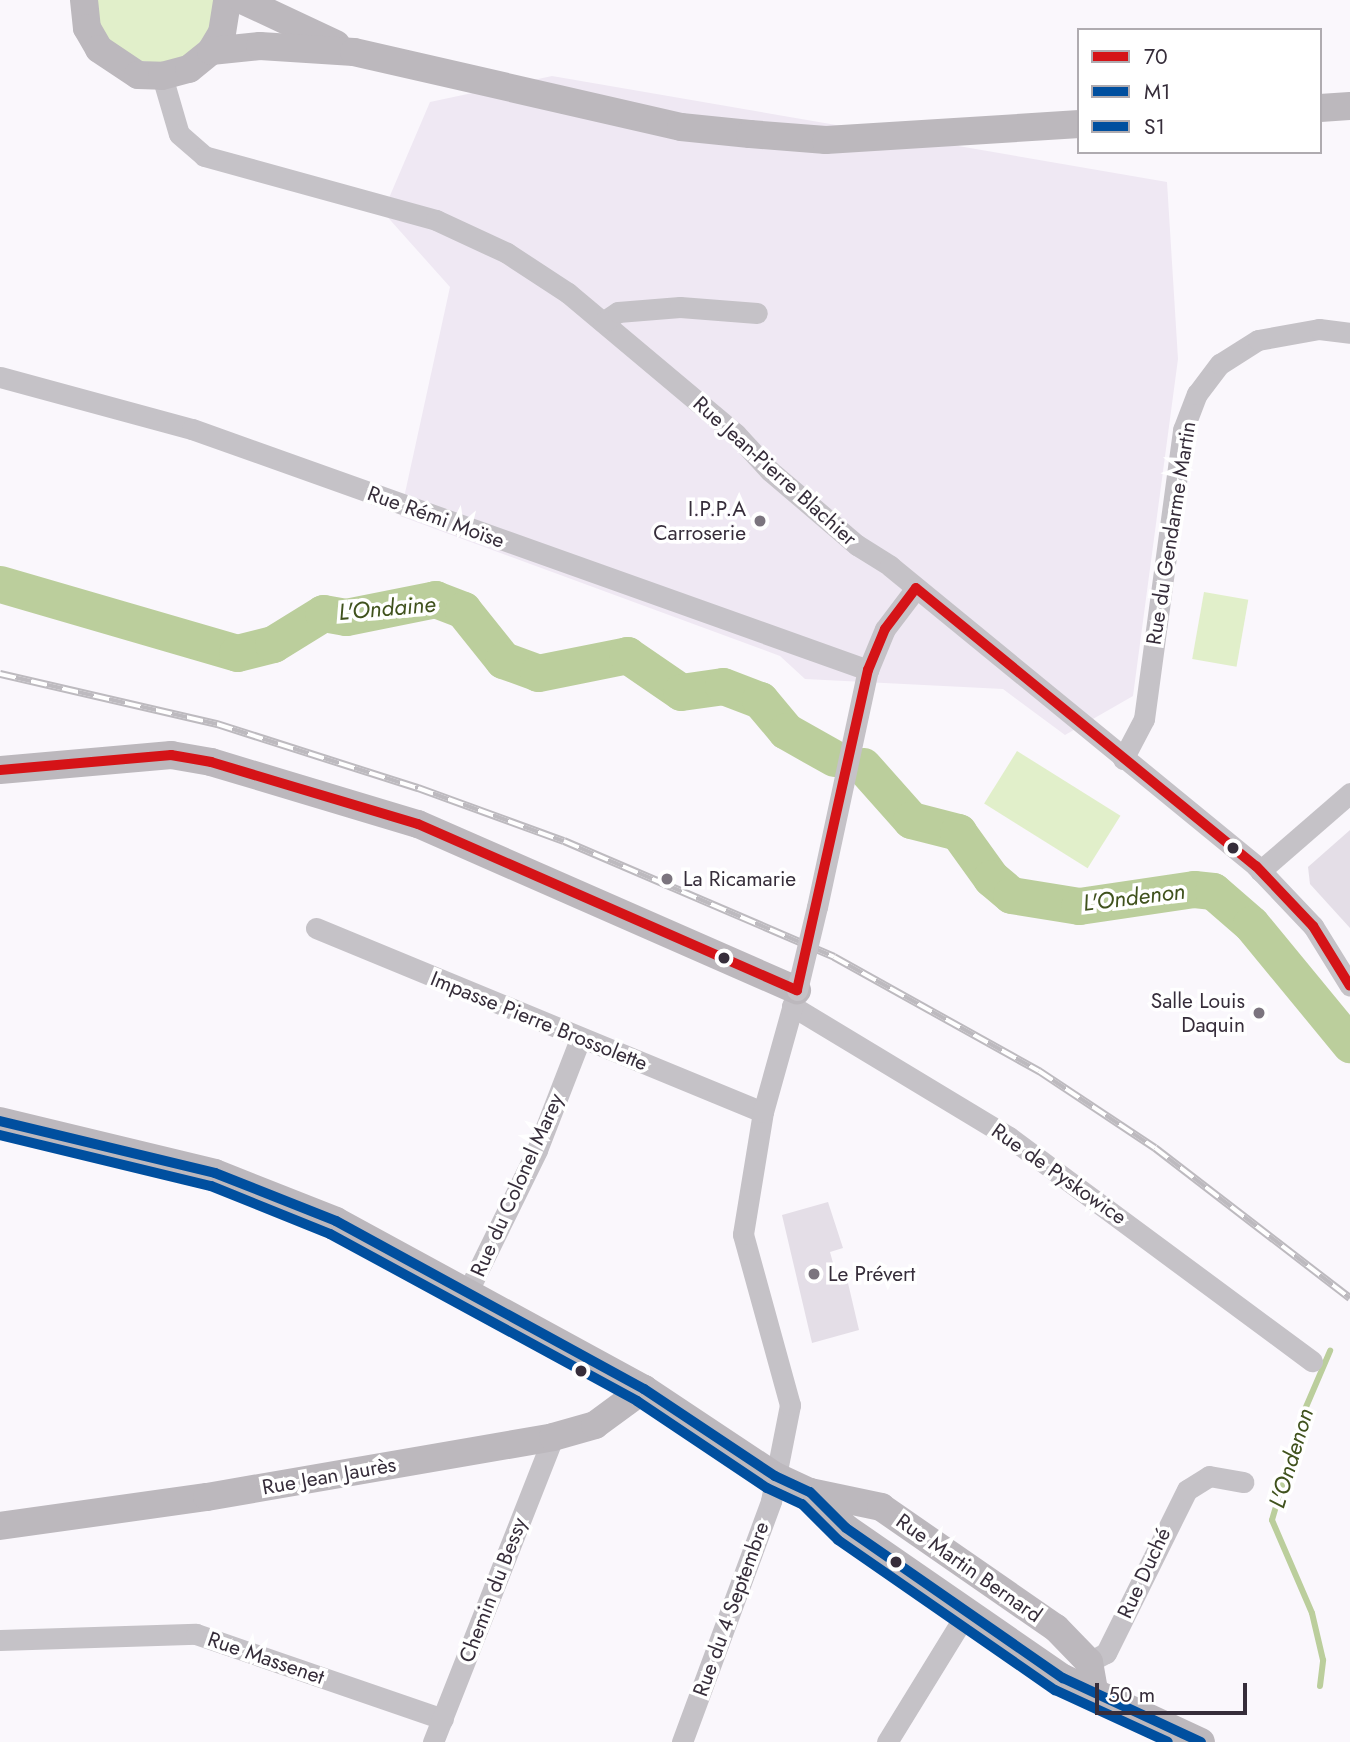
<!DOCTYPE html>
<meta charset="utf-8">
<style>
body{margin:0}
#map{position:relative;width:1350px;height:1742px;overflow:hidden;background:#faf7fc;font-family:Jost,sans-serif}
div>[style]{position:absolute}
.built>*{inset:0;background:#efe8f3}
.green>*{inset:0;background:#e1efca;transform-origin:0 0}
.stream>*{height:6px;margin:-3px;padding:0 3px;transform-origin:3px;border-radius:3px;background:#bbce9c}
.river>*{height:37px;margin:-18.5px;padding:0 18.5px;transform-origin:18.5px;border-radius:18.5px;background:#bbce9c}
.building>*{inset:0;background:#e4dee7}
.street>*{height:21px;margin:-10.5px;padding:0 10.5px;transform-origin:10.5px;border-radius:10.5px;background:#c5c2c7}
.secondary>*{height:28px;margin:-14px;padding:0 14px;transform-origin:14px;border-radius:14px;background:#bcb8bd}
.rail>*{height:8px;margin-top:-4px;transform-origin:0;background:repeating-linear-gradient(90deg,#fff 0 16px,#bdbabf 0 32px);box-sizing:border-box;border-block:2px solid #bdbabf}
.street-bridge>*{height:21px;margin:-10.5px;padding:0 10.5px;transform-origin:10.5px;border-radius:10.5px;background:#c5c2c7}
.bus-1>*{height:10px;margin:-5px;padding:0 5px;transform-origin:5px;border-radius:5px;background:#d51317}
.bus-2>*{height:10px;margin:-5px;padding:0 5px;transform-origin:5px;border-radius:5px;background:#004f9f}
.bus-3>*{height:10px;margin:-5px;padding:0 5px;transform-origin:5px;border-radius:5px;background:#004f9f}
.dots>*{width:19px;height:19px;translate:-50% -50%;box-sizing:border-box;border:4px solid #fff;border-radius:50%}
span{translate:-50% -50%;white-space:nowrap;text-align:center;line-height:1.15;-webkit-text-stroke:7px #fff;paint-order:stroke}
.street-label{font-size:21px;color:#362d3a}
.poi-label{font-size:21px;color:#362d3a}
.right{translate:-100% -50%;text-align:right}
.left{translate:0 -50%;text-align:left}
.water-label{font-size:23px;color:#40521d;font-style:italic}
.legend{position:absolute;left:1077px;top:28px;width:245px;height:126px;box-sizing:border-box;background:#fff;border:2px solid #afabb0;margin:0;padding:9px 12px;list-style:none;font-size:21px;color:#362d3a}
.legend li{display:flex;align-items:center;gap:14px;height:35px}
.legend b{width:35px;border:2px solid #afabb0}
.scale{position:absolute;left:1095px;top:1683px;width:152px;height:32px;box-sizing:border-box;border:4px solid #362d3a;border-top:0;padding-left:9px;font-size:21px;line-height:24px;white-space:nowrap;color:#362d3a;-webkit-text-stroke:5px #fff;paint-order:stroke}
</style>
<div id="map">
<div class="built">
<i style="clip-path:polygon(552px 76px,1167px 182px,1178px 359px,1133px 696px,1065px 735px,1003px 689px,805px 679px,780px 656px,400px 516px,450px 287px,383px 212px,430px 102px)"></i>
</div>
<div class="green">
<i style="clip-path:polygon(94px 0,217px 0,212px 28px,187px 57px,169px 64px,131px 60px,102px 35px)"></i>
<i style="left:1204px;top:592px;width:45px;height:68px;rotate:10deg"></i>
<i style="left:1017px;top:751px;width:122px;height:62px;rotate:32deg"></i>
</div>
<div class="stream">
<i style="left:1320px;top:1686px;width:26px;rotate:-83deg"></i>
<i style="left:1323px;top:1660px;width:48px;rotate:-103.2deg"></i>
<i style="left:1312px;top:1613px;width:101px;rotate:-113.3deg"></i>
<i style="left:1272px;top:1520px;width:110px;rotate:-73.7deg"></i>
<i style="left:1303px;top:1414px;width:69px;rotate:-66.8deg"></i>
</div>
<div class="river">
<i style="left:0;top:584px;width:247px;rotate:16.2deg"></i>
<i style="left:237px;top:653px;width:37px;rotate:-14deg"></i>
<i style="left:273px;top:644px;width:59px;rotate:-31.8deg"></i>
<i style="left:323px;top:613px;width:23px;rotate:10deg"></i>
<i style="left:346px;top:617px;width:91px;rotate:-11.4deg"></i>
<i style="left:435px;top:599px;width:30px;rotate:21deg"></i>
<i style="left:463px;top:610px;width:64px;rotate:51.3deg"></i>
<i style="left:503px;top:660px;width:37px;rotate:20deg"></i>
<i style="left:538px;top:673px;width:91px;rotate:-11.4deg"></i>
<i style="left:627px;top:655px;width:65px;rotate:34.4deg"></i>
<i style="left:681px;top:692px;width:42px;rotate:-8.1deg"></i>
<i style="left:723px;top:686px;width:40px;rotate:21deg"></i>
<i style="left:760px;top:700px;width:40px;rotate:50deg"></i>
<i style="left:786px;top:731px;width:55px;rotate:29.4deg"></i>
<i style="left:863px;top:766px;width:72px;rotate:48.4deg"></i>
<i style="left:911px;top:820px;width:49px;rotate:14.3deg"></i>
<i style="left:958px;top:832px;width:57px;rotate:54.3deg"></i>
<i style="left:991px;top:878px;width:26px;rotate:40deg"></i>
<i style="left:1011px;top:895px;width:69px;rotate:9.2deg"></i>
<i style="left:1079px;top:906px;width:116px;rotate:-8.4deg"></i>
<i style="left:1194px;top:889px;width:19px;rotate:6deg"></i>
<i style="left:1213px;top:891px;width:50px;rotate:41deg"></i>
<i style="left:1251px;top:924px;width:156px;rotate:50.5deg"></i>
</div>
<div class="building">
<i style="clip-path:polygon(1350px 830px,1350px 928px,1310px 884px,1308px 867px)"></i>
<i style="clip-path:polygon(828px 1202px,843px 1248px,830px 1252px,839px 1285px,848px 1283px,859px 1330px,812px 1343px,782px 1215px)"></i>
</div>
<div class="street">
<i style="left:162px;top:76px;width:60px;rotate:73.7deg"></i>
<i style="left:179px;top:134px;width:33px;rotate:41deg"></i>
<i style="left:204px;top:156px;width:241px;rotate:15.4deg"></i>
<i style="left:436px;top:220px;width:78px;rotate:24.9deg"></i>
<i style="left:507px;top:253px;width:73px;rotate:33.3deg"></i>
<i style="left:568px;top:293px;width:219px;rotate:40deg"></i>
<i style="left:736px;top:434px;width:50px;rotate:47.4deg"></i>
<i style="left:770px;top:471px;width:114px;rotate:40.4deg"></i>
<i style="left:857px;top:545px;width:39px;rotate:32deg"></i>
<i style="left:890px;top:566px;width:473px;rotate:39.3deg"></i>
<i style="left:1256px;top:866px;width:83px;rotate:46.5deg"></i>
<i style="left:1313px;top:926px;width:70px;rotate:58.3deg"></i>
<i style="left:603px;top:322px;width:18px;rotate:-34deg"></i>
<i style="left:618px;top:312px;width:62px;rotate:-4.6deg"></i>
<i style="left:680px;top:307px;width:77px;rotate:4.5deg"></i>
<i style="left:0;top:377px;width:199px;rotate:15.2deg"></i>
<i style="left:192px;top:429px;width:718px;rotate:19.62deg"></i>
<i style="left:1123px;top:759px;width:45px;rotate:-62.3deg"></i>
<i style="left:1144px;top:719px;width:292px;rotate:-82.3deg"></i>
<i style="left:1183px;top:430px;width:39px;rotate:-69deg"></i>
<i style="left:1197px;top:394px;width:38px;rotate:-53deg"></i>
<i style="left:1220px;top:364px;width:45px;rotate:-32.3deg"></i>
<i style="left:1258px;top:340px;width:62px;rotate:-10.2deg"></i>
<i style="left:1319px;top:329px;width:31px;rotate:7deg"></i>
<i style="left:1260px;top:871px;width:119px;rotate:-40.9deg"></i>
<i style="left:817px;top:907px;width:242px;rotate:-77.9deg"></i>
<i style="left:868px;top:670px;width:44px;rotate:-67.5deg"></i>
<i style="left:885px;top:629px;width:51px;rotate:-52.9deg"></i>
<i style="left:316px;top:928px;width:483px;rotate:22.4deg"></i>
<i style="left:792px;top:1006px;width:253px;rotate:31.1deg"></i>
<i style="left:1009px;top:1137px;width:377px;rotate:36.5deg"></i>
<i style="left:468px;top:1291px;width:157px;rotate:-63.9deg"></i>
<i style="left:537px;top:1150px;width:119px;rotate:-68.8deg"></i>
<i style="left:0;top:1640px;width:196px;rotate:-1.8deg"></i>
<i style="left:196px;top:1634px;width:261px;rotate:19deg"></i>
<i style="left:1089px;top:1662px;width:19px;rotate:-28deg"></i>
<i style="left:1106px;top:1653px;width:182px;rotate:-63.6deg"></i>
<i style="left:1187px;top:1490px;width:26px;rotate:-32deg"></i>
<i style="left:1209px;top:1476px;width:35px;rotate:10deg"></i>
<i style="left:433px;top:1742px;width:328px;rotate:-68.5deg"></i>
<i style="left:682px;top:1742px;width:257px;rotate:-69.7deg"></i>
<i style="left:771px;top:1501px;width:98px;rotate:-78.8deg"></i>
<i style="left:790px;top:1405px;width:177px;rotate:-105.4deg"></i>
<i style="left:743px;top:1234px;width:124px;rotate:-80.7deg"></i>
<i style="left:763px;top:1112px;width:127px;rotate:-74.4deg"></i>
<i style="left:887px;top:1742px;width:153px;rotate:-58.4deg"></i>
</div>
<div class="secondary">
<i style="left:84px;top:0;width:28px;rotate:84deg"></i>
<i style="left:87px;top:28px;width:24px;rotate:60deg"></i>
<i style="left:99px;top:49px;width:47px;rotate:33.7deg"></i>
<i style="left:138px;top:75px;width:24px;rotate:2deg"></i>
<i style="left:162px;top:76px;width:28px;rotate:-15deg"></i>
<i style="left:189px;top:69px;width:28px;rotate:-39deg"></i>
<i style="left:211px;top:51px;width:21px;rotate:-59deg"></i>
<i style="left:222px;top:33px;width:33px;rotate:-81deg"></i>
<i style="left:242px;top:0;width:104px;rotate:25.1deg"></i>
<i style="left:211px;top:51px;width:49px;rotate:-5.8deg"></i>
<i style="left:260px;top:46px;width:94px;rotate:3.7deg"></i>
<i style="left:354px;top:52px;width:335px;rotate:12.9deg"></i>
<i style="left:681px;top:127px;width:69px;rotate:5.8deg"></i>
<i style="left:750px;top:134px;width:76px;rotate:4.5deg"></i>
<i style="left:826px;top:140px;width:254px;rotate:-3.6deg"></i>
<i style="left:1320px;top:108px;width:30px;rotate:-4deg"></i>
<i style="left:0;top:770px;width:172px;rotate:-5deg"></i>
<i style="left:171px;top:755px;width:41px;rotate:9.9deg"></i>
<i style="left:211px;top:762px;width:216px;rotate:16.7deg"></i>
<i style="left:418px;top:824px;width:414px;rotate:23.7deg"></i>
<i style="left:0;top:1121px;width:221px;rotate:13.6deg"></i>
<i style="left:215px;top:1173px;width:130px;rotate:21.6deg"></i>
<i style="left:336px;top:1221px;width:351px;rotate:28.6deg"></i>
<i style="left:644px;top:1389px;width:157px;rotate:33.6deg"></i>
<i style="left:775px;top:1476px;width:38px;rotate:25deg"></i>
<i style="left:810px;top:1492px;width:51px;rotate:45deg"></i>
<i style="left:846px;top:1528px;width:264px;rotate:34.7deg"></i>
<i style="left:1063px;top:1678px;width:152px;rotate:24.9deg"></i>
<i style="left:810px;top:1492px;width:73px;rotate:11.9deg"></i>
<i style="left:881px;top:1507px;width:213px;rotate:34.7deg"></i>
<i style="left:1056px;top:1628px;width:47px;rotate:45.9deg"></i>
<i style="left:1089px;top:1662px;width:27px;rotate:80deg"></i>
<i style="left:0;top:1526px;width:209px;rotate:-8deg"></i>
<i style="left:207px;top:1497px;width:351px;rotate:-9.8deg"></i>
<i style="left:553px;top:1437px;width:44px;rotate:-15.9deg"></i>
<i style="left:595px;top:1425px;width:61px;rotate:-36.3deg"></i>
</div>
<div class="rail">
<i style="left:0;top:674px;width:223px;rotate:13deg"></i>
<i style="left:217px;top:724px;width:211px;rotate:17.7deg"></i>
<i style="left:418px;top:788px;width:155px;rotate:20deg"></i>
<i style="left:564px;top:841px;width:294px;rotate:23.2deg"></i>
<i style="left:834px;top:957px;width:235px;rotate:29.1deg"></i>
<i style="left:1039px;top:1071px;width:139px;rotate:33.6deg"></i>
<i style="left:1155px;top:1148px;width:246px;rotate:37.6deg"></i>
</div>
<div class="street-bridge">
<i style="left:797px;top:990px;width:85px;rotate:-76.5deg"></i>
</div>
<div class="bus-1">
<i style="left:916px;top:588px;width:439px;rotate:39.3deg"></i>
<i style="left:1256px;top:866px;width:83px;rotate:46.5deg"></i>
<i style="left:1313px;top:926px;width:70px;rotate:58.3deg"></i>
<i style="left:0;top:770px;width:172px;rotate:-5deg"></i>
<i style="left:171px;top:755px;width:41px;rotate:9.9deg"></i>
<i style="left:211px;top:762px;width:216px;rotate:16.7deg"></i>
<i style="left:418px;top:824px;width:414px;rotate:23.7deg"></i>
<i style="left:797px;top:990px;width:328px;rotate:-77.5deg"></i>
<i style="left:868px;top:670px;width:44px;rotate:-67.5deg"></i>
<i style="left:885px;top:629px;width:51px;rotate:-52.9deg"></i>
</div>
<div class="bus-2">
<i style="left:0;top:1121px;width:221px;rotate:13.6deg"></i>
<i style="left:215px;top:1173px;width:130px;rotate:21.6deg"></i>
<i style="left:336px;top:1221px;width:351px;rotate:28.6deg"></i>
<i style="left:644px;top:1389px;width:157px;rotate:33.6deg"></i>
<i style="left:775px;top:1476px;width:38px;rotate:25deg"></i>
<i style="left:810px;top:1492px;width:51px;rotate:45deg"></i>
<i style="left:846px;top:1528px;width:264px;rotate:34.7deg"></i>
<i style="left:1063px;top:1678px;width:152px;rotate:24.9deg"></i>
</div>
<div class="bus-3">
<i style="left:0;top:1135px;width:217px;rotate:13.6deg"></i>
<i style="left:211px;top:1186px;width:128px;rotate:22deg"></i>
<i style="left:330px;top:1234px;width:349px;rotate:28.5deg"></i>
<i style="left:637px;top:1401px;width:156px;rotate:33.8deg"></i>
<i style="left:767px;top:1488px;width:38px;rotate:25deg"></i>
<i style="left:802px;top:1504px;width:51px;rotate:45deg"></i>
<i style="left:838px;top:1540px;width:264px;rotate:34.7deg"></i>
<i style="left:1055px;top:1690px;width:124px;rotate:24.7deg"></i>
</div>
<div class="dots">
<i style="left:760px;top:521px;background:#7b747e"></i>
<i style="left:1233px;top:848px;background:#362d3a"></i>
<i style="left:667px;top:879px;background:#7b747e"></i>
<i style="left:724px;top:958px;background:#362d3a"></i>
<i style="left:1259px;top:1013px;background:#7b747e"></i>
<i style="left:814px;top:1274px;background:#7b747e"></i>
<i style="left:581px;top:1371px;background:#362d3a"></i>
<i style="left:896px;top:1562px;background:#362d3a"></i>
</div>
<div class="street-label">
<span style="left:775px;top:471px;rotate:42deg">Rue Jean-Pierre Blachier</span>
<span style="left:436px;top:517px;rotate:20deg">Rue Rémi Moïse</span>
<span style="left:1171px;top:533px;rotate:-81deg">Rue du Gendarme Martin</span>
<span style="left:539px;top:1021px;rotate:22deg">Impasse Pierre Brossolette</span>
<span style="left:1059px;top:1174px;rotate:35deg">Rue de Pyskowice</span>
<span style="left:517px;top:1185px;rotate:-66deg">Rue du Colonel Marey</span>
<span style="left:329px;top:1476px;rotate:-10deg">Rue Jean Jaurès</span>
<span style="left:969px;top:1568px;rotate:35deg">Rue Martin Bernard</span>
<span style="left:1144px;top:1573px;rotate:-65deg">Rue Duché</span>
<span style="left:493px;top:1590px;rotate:-69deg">Chemin du Bessy</span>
<span style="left:731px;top:1609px;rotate:-70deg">Rue du 4 Septembre</span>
<span style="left:266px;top:1658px;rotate:19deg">Rue Massenet</span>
</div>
<div class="poi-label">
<span class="right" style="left:746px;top:521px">I.P.P.A<br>Carroserie</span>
<span class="left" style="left:683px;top:879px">La Ricamarie</span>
<span class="right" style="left:1245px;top:1013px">Salle Louis<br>Daquin</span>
<span class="left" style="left:828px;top:1274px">Le Prévert</span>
</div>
<div class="water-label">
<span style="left:387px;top:608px;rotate:-5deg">L'Ondaine</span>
<span style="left:1134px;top:897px;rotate:-7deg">L'Ondenon</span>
<span style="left:1291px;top:1458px;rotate:-73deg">L'Ondenon</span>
</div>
<ul class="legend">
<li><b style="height:9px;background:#d51317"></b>70</li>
<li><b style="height:9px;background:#004f9f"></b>M1</li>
<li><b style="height:9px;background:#004f9f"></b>S1</li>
</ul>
<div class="scale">50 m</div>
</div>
